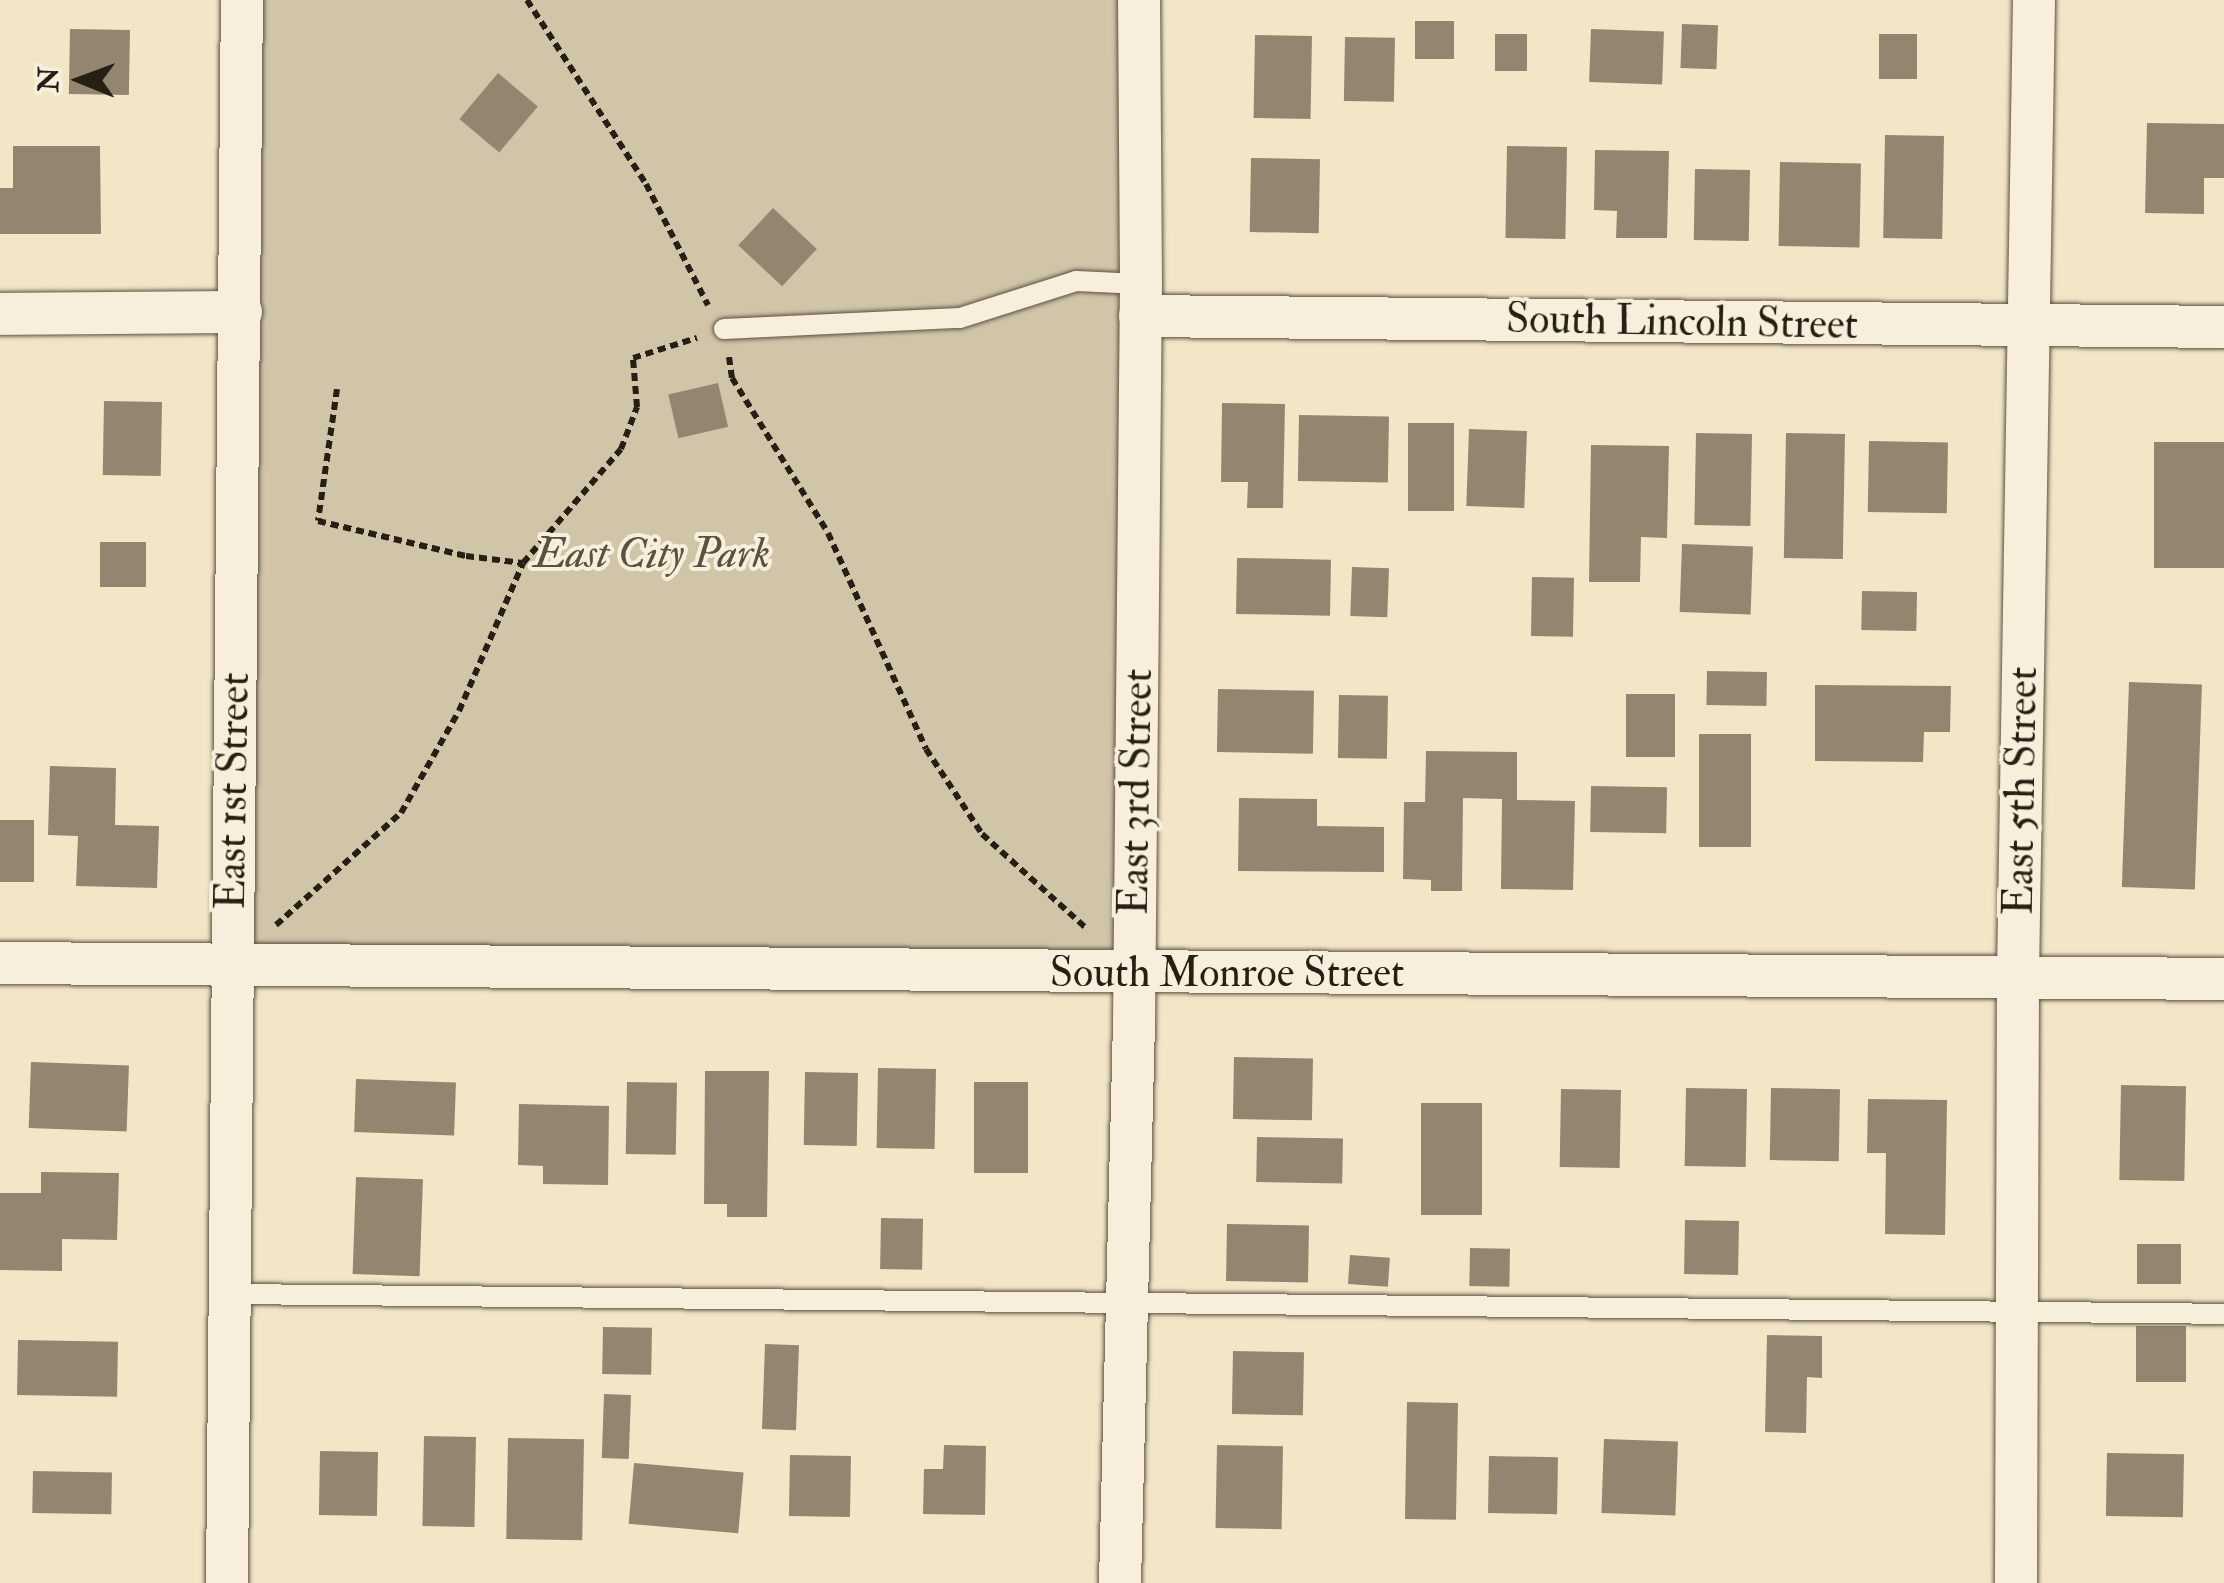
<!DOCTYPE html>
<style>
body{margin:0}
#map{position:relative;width:2224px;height:1583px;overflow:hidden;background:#f3e6c7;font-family:"IM FELL Double Pica",serif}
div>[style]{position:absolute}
.green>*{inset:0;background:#d0c4a9;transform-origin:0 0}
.building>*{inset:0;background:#928671;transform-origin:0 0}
.path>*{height:6px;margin-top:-3px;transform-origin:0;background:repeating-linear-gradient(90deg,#281f14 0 8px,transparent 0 13px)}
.roads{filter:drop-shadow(0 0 2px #5b5141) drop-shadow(0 0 2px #5b5141)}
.lane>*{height:20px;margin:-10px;padding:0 10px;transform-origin:10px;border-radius:10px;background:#f7efdb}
.street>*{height:42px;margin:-21px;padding:0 21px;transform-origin:21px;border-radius:21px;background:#f7efdb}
span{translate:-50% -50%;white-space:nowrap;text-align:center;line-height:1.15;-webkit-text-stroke:8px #f7efdb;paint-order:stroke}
.street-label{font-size:42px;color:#281f14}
.park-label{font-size:42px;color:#5a5141;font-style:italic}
.north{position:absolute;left:30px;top:30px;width:100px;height:100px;-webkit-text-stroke:8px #f7efdb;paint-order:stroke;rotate:271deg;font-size:28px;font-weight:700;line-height:40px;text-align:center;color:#281f14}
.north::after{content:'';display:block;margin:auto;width:35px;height:45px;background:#281f14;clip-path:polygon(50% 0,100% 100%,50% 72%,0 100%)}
</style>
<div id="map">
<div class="green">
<i style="left:242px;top:0;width:897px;height:966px"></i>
</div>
<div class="building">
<i style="left:1415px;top:21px;width:39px;height:38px"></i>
<i style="left:1682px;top:24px;width:36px;height:44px;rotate:2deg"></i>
<i style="left:70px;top:29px;width:60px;height:65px;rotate:1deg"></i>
<i style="left:1591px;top:29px;width:73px;height:53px;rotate:2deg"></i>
<i style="left:1495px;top:34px;width:32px;height:37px"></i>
<i style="left:1879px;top:34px;width:38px;height:45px"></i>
<i style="left:1255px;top:35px;width:57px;height:83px;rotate:1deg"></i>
<i style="left:1345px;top:37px;width:50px;height:64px;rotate:1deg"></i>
<i style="left:498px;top:73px;width:52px;height:60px;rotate:40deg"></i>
<i style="clip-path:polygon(2147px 123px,2224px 124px,2224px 178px,2204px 178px,2204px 214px,2145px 213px)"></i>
<i style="left:1885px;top:135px;width:59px;height:103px;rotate:1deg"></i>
<i style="clip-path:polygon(13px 146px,100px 146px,101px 234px,0 234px,0 188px,13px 188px)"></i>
<i style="left:1507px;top:146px;width:60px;height:92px;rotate:1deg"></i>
<i style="clip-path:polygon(1595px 150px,1669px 151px,1667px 238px,1616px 238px,1617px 211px,1594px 210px)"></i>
<i style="left:1251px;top:158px;width:69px;height:74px;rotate:1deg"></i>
<i style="left:1780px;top:162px;width:81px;height:84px;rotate:1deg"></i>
<i style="left:1695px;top:169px;width:55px;height:71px;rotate:1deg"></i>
<i style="left:773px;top:208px;width:60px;height:51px;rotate:43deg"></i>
<i style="left:718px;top:383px;width:45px;height:51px;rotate:77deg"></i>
<i style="left:104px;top:401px;width:58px;height:74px;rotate:1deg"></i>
<i style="clip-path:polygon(1222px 403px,1285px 404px,1283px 508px,1247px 508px,1248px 482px,1221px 482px)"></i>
<i style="left:1299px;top:415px;width:90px;height:66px;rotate:1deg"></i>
<i style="left:1408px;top:423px;width:46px;height:88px"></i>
<i style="left:1469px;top:429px;width:58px;height:77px;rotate:2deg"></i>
<i style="left:1696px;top:433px;width:56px;height:92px;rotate:1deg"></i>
<i style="left:1786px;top:433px;width:59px;height:125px;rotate:1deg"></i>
<i style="left:1869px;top:441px;width:79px;height:71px;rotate:1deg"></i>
<i style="left:2224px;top:442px;width:126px;height:70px;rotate:90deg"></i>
<i style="clip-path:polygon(1591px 445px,1669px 446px,1667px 538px,1641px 537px,1640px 582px,1589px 582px)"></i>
<i style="left:100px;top:542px;width:46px;height:45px"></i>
<i style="left:1682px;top:544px;width:71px;height:68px;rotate:2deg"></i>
<i style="left:1237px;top:558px;width:94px;height:56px;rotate:1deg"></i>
<i style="left:1352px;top:567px;width:37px;height:49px;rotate:2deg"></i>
<i style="left:1532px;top:577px;width:42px;height:59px;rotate:1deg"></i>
<i style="left:1862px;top:591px;width:55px;height:39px;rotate:1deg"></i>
<i style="left:1707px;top:671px;width:60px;height:34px;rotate:1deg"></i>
<i style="left:2129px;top:682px;width:73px;height:205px;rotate:2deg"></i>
<i style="clip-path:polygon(1815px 685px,1951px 686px,1950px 732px,1924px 732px,1923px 762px,1815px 761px)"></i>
<i style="left:1218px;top:689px;width:96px;height:63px;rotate:1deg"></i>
<i style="left:1626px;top:694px;width:49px;height:63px"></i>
<i style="left:1339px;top:695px;width:49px;height:63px;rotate:1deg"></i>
<i style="left:1699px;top:734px;width:52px;height:113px"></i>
<i style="clip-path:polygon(1426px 751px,1517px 752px,1517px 800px,1575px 801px,1573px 890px,1501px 889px,1502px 799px,1463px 798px,1462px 891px,1431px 891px,1431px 880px,1403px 879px,1404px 802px,1425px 802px)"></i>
<i style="clip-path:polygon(50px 766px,116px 768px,115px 825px,159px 826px,157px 888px,76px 886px,78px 836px,48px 835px)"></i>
<i style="left:1591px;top:786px;width:76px;height:46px;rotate:1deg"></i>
<i style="clip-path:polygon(1239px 798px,1317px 799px,1317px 826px,1384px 827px,1384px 872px,1238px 871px)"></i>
<i style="left:0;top:820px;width:34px;height:62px"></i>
<i style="left:1234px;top:1057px;width:79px;height:62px;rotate:1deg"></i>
<i style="left:31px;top:1062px;width:98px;height:66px;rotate:2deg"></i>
<i style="left:878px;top:1068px;width:58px;height:80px;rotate:1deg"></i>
<i style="clip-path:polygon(705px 1071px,769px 1071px,767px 1217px,727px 1217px,727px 1204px,704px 1204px)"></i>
<i style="left:805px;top:1072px;width:53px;height:73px;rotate:1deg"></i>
<i style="left:356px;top:1079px;width:100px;height:53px;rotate:2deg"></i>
<i style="left:627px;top:1082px;width:50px;height:72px;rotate:1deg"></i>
<i style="left:974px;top:1082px;width:54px;height:91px"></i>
<i style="left:2121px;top:1085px;width:65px;height:95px;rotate:1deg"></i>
<i style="left:1686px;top:1088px;width:61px;height:78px;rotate:1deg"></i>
<i style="left:1771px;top:1088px;width:69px;height:72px;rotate:1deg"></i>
<i style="left:1561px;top:1089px;width:60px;height:78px;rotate:1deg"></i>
<i style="clip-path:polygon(1868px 1099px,1947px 1100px,1945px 1235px,1885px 1234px,1886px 1153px,1867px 1153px)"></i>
<i style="left:1421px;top:1103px;width:61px;height:112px"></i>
<i style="clip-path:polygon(519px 1104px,609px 1106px,608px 1185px,543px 1184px,543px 1166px,518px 1165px)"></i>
<i style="left:1257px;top:1137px;width:86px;height:45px;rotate:1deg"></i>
<i style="clip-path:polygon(41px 1172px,119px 1173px,117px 1240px,62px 1239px,62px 1271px,0 1270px,0 1193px,41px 1193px)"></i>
<i style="left:356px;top:1177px;width:67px;height:97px;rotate:2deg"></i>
<i style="left:881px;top:1218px;width:42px;height:51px;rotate:1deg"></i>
<i style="left:1685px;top:1220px;width:54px;height:54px;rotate:1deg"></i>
<i style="left:1227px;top:1224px;width:82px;height:57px;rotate:1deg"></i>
<i style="left:2137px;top:1244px;width:44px;height:40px"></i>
<i style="left:1470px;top:1248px;width:40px;height:38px;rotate:1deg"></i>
<i style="left:1350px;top:1255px;width:40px;height:29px;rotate:4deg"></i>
<i style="left:2136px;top:1326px;width:50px;height:56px"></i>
<i style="left:603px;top:1327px;width:49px;height:47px;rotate:1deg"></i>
<i style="clip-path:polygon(1767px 1335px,1822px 1336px,1822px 1378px,1807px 1377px,1806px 1433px,1765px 1432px)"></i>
<i style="left:18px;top:1340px;width:100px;height:55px;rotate:1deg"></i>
<i style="left:765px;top:1344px;width:34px;height:85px;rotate:2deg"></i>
<i style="left:1233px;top:1351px;width:71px;height:63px;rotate:1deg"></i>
<i style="left:604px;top:1394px;width:27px;height:64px;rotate:2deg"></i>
<i style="left:1407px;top:1402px;width:51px;height:117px;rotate:1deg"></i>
<i style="left:424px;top:1436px;width:52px;height:90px;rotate:1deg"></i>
<i style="left:508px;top:1438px;width:76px;height:101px;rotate:1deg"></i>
<i style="left:1604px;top:1439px;width:74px;height:74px;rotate:2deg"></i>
<i style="clip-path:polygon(944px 1445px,986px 1446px,985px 1515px,923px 1514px,924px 1469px,943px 1469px)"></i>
<i style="left:1217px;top:1445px;width:66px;height:83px;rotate:1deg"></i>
<i style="left:320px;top:1451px;width:58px;height:64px;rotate:1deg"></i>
<i style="left:2107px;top:1453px;width:77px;height:63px;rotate:1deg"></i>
<i style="left:790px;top:1455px;width:61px;height:61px;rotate:1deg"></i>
<i style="left:1489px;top:1456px;width:69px;height:57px;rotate:1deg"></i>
<i style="left:634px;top:1463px;width:110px;height:61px;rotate:5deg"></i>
<i style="left:33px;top:1471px;width:79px;height:42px;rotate:1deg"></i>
</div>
<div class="path">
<i style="left:527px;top:0;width:219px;rotate:57.1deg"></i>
<i style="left:646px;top:184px;width:136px;rotate:62.9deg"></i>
<i style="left:729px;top:357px;width:21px;rotate:82deg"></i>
<i style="left:732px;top:378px;width:182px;rotate:58.2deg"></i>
<i style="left:828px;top:533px;width:237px;rotate:65.6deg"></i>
<i style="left:926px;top:749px;width:102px;rotate:56.6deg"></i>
<i style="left:982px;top:834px;width:140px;rotate:42.1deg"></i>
<i style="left:337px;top:389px;width:133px;rotate:98.2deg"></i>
<i style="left:318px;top:521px;width:152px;rotate:13.3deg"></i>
<i style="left:466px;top:556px;width:57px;rotate:7deg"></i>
<i style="left:276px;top:925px;width:168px;rotate:-41.9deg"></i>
<i style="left:401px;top:813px;width:117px;rotate:-60.4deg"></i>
<i style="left:459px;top:711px;width:161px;rotate:-66.6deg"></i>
<i style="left:523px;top:563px;width:150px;rotate:-49.3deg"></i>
<i style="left:621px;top:449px;width:45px;rotate:-69.1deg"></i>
<i style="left:637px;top:407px;width:49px;rotate:-94.7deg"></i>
<i style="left:633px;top:358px;width:67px;rotate:-17.4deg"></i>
</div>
<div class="roads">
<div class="lane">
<i style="left:724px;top:329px;width:236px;rotate:-2.7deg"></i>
<i style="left:960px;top:318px;width:122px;rotate:-17.7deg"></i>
<i style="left:1076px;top:281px;width:65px;rotate:2.6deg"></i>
<i style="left:230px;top:1294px;width:1994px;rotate:0.57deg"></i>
</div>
<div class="street">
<i style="left:0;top:314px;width:241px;rotate:-0.5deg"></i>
<i style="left:1140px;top:316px;width:1084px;rotate:0.58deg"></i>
<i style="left:0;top:963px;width:2224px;rotate:0.41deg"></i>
<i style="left:227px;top:1583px;width:1583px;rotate:-89.46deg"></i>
<i style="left:1120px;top:1583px;width:559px;rotate:-88.57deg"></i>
<i style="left:1134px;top:1024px;width:740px;rotate:-89.46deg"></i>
<i style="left:1141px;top:284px;width:284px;rotate:-90.4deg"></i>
<i style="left:2016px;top:1583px;width:608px;rotate:-89.81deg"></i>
<i style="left:2018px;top:975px;width:975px;rotate:-89.06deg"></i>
</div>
</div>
<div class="street-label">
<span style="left:1682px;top:322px;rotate:1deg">South Lincoln Street</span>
<span style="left:233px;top:791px;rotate:-89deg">East 1st Street</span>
<span style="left:2021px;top:791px;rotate:-89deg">East 5th Street</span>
<span style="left:1136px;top:792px;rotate:-89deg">East 3rd Street</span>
<span style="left:1227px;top:973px">South Monroe Street</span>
</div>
<div class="park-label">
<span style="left:652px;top:554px">East City Park</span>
</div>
<div class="north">N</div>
</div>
